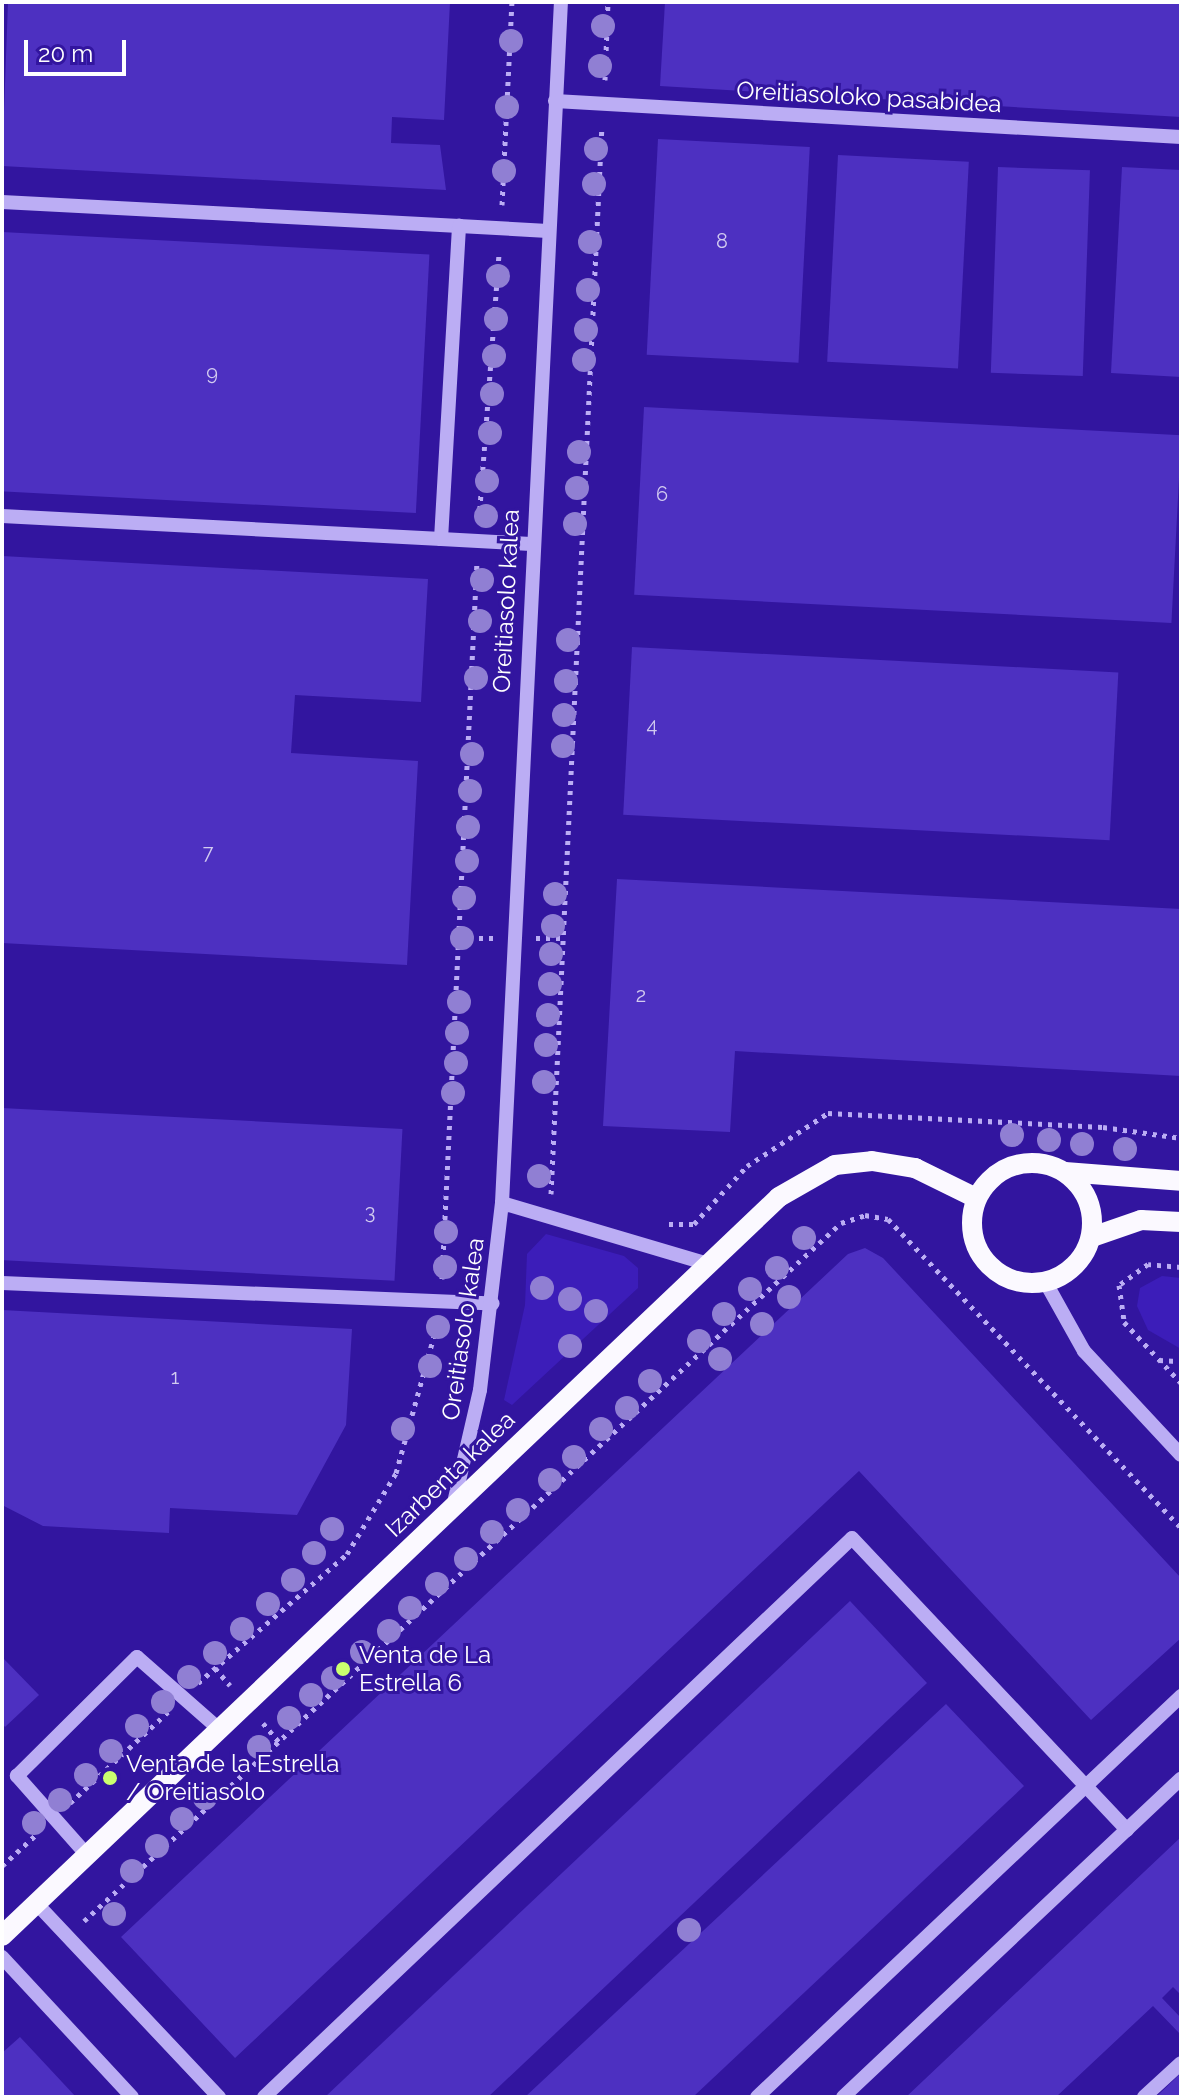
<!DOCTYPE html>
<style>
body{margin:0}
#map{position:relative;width:1183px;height:2099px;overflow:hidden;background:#32159f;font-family:Raleway,sans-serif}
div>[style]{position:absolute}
.green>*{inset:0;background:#3c1db9}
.building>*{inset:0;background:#4d30c1;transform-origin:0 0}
.path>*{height:5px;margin-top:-2.5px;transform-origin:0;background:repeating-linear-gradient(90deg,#bbadf4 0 4px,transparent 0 10px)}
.minor>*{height:14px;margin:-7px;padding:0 7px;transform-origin:7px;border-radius:7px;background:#bbadf4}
.major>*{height:20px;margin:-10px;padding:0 10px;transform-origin:10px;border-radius:10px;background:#fbf9ff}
.major>.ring{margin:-10px;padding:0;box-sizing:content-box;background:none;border:20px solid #fbf9ff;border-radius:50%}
.trees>*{width:24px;height:24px;margin:-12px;border-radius:50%;background:#907fd3}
.dots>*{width:22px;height:22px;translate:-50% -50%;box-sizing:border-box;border:4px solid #32159f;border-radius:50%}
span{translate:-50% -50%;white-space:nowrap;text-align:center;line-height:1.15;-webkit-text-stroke:6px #32159f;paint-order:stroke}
.number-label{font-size:20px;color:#d2cbf0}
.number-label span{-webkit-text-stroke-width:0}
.street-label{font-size:24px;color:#fff}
.poi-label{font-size:24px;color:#fff}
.left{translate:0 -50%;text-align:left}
.frame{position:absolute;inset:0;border:4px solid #fff;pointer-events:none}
.scale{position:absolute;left:24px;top:40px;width:102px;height:36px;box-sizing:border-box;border:4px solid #fff;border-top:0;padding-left:10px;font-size:24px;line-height:28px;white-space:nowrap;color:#fff;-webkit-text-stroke:6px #32159f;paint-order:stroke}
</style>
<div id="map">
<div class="green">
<i style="clip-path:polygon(546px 1234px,624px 1256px,638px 1268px,638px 1288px,512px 1405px,504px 1400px,525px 1305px,527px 1254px)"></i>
<i style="clip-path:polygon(1162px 1276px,1181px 1278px,1181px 1349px,1148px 1330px,1137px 1306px,1140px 1288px)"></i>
</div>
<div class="building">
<i style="clip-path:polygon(8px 2px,450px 2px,444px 120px,392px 117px,391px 143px,440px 145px,446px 190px,2px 166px)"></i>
<i style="clip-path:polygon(665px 2px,1181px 2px,1181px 117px,660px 86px)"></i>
<i style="left:658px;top:139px;width:152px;height:216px;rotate:3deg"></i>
<i style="left:838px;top:155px;width:131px;height:207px;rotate:3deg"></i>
<i style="left:998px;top:167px;width:92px;height:206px;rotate:2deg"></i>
<i style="clip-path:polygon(1122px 167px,1181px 170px,1181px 377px,1111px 373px)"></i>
<i style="left:2px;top:232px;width:428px;height:259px;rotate:3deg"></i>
<i style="left:644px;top:407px;width:538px;height:188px;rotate:3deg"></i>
<i style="clip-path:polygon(2px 556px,428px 579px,421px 702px,295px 695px,291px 753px,418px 761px,407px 965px,2px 943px)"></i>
<i style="left:632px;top:647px;width:487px;height:168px;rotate:3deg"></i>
<i style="clip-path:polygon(617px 879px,1181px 909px,1181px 1076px,735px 1051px,730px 1132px,603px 1126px)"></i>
<i style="left:2px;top:1108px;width:401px;height:152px;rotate:3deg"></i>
<i style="clip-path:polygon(865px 1248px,883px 1258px,1181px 1578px,1181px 1638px,1091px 1720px,859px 1471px,235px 2058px,121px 1937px,848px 1254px)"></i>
<i style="clip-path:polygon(2px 1310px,352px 1329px,346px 1425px,297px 1515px,170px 1508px,169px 1533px,43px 1526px,2px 1505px)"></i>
<i style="clip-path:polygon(850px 1601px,927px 1683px,853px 1753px,488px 2097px,325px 2097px)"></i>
<i style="clip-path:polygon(2px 1657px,39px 1695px,5px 1727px,2px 1723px)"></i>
<i style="clip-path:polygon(946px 1704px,1024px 1786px,693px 2097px,525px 2097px)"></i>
<i style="clip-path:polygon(1181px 1837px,1181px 1995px,1173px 1987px,1162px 1998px,1181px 2018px,1181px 2035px,1153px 2006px,1056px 2097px,906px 2097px)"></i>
<i style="clip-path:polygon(20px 2037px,35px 2053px,76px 2097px,2px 2097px,2px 2053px)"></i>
<i style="clip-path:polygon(1181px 2073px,1181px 2097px,1156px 2097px)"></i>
</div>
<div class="path">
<i style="left:605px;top:80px;width:78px;rotate:-87.8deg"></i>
<i style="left:502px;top:205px;width:203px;rotate:-87.2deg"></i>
<i style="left:479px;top:520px;width:270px;rotate:-85.7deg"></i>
<i style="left:459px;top:938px;width:35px"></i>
<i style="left:536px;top:938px;width:25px"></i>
<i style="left:551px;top:1194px;width:1069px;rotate:-87.27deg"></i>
<i style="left:669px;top:1224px;width:25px"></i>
<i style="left:694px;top:1224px;width:79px;rotate:-47.6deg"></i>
<i style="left:747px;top:1166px;width:97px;rotate:-33.2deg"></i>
<i style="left:828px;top:1113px;width:275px;rotate:2.9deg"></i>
<i style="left:1103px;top:1127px;width:79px;rotate:8deg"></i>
<i style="left:1181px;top:1267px;width:33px;rotate:-175deg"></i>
<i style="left:1148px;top:1264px;width:36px;rotate:144deg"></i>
<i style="left:1119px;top:1285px;width:37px;rotate:82deg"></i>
<i style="left:1124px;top:1322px;width:83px;rotate:46.9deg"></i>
<i style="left:442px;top:1279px;width:718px;rotate:-87.21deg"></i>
<i style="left:1159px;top:1360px;width:22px;rotate:3deg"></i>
<i style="left:215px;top:1668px;width:23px;rotate:49deg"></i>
<i style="left:198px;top:1683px;width:197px;rotate:-40.9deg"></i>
<i style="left:347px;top:1554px;width:95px;rotate:-58.8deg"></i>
<i style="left:396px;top:1473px;width:154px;rotate:-74.5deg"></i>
<i style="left:263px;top:1723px;width:25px;rotate:50deg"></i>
<i style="left:70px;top:1803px;width:134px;rotate:-42.9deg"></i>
<i style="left:2px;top:1866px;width:50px;rotate:-42.6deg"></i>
<i style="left:84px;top:1921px;width:1030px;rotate:-42.68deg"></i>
<i style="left:841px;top:1223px;width:25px;rotate:-18deg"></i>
<i style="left:865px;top:1215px;width:23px;rotate:10deg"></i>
<i style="left:888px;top:1219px;width:426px;rotate:46.5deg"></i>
</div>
<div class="minor">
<i style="left:555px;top:101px;width:627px;rotate:3.29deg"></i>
<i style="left:2px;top:202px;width:458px;rotate:3deg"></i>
<i style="left:2px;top:516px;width:440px;rotate:3deg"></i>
<i style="left:531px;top:544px;width:90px;rotate:-176.8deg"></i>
<i style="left:441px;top:539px;width:314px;rotate:-86.7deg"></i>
<i style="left:459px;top:226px;width:89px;rotate:3.2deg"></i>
<i style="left:502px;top:1203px;width:215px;rotate:16.5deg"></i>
<i style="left:2px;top:1283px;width:491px;rotate:2.4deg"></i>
<i style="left:1046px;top:1283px;width:78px;rotate:60.8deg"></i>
<i style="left:1084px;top:1351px;width:142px;rotate:47deg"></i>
<i style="left:453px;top:1507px;width:120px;rotate:-77deg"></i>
<i style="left:480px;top:1390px;width:188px;rotate:-83.3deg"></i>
<i style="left:502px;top:1203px;width:1202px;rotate:-87.19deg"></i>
<i style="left:87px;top:1855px;width:106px;rotate:-131.5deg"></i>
<i style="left:17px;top:1776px;width:169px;rotate:-44.8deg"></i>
<i style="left:137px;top:1657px;width:111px;rotate:41.3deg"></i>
<i style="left:36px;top:1903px;width:267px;rotate:46.7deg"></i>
<i style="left:2px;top:1957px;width:191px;rotate:47.1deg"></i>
<i style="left:264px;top:2097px;width:811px;rotate:-43.55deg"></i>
<i style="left:852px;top:1538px;width:401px;rotate:46.7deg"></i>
<i style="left:757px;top:2097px;width:584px;rotate:-43.4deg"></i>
<i style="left:843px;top:2097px;width:464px;rotate:-43.3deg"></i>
<i style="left:1144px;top:2097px;width:50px;rotate:-42.6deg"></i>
</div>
<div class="major">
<i class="ring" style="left:972px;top:1163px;width:100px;height:100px"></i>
<i style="left:1065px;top:1172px;width:116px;rotate:4.4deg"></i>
<i style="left:1092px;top:1237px;width:52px;rotate:-19.1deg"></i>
<i style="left:1141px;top:1220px;width:40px;rotate:2.9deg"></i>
<i style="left:2px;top:1936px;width:1072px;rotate:-43.56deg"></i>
<i style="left:779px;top:1197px;width:64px;rotate:-29.7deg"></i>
<i style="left:835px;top:1165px;width:37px;rotate:-6deg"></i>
<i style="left:872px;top:1161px;width:44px;rotate:9.2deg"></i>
<i style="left:915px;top:1168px;width:68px;rotate:26.2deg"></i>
</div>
<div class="trees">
<i style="left:603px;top:26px"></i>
<i style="left:511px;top:41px"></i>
<i style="left:600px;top:66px"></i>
<i style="left:507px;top:107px"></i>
<i style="left:596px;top:149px"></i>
<i style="left:504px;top:171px"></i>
<i style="left:594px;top:184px"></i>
<i style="left:590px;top:242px"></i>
<i style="left:498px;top:276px"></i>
<i style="left:588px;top:290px"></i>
<i style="left:496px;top:319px"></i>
<i style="left:586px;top:330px"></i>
<i style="left:494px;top:356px"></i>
<i style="left:584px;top:360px"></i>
<i style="left:492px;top:394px"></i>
<i style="left:490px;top:433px"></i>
<i style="left:579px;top:452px"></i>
<i style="left:487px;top:481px"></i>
<i style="left:577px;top:488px"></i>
<i style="left:486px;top:516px"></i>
<i style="left:575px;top:524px"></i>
<i style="left:482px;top:580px"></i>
<i style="left:480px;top:621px"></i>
<i style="left:568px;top:640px"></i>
<i style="left:476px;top:678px"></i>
<i style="left:566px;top:681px"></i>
<i style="left:564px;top:715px"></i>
<i style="left:563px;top:746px"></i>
<i style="left:472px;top:754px"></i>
<i style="left:470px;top:791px"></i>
<i style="left:468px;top:827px"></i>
<i style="left:467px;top:861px"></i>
<i style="left:555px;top:894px"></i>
<i style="left:464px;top:898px"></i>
<i style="left:553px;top:926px"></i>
<i style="left:462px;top:938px"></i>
<i style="left:551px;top:954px"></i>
<i style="left:550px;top:984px"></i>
<i style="left:459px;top:1002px"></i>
<i style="left:548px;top:1015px"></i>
<i style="left:457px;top:1033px"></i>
<i style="left:546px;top:1045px"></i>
<i style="left:456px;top:1063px"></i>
<i style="left:544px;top:1082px"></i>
<i style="left:453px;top:1093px"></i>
<i style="left:1012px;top:1135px"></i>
<i style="left:1049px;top:1140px"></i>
<i style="left:1082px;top:1144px"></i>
<i style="left:1125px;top:1149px"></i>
<i style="left:539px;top:1176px"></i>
<i style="left:446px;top:1232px"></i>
<i style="left:804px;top:1238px"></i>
<i style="left:445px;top:1267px"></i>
<i style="left:777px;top:1268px"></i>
<i style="left:542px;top:1288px"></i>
<i style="left:750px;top:1289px"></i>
<i style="left:789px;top:1297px"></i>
<i style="left:570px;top:1299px"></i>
<i style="left:596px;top:1311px"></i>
<i style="left:724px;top:1314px"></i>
<i style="left:762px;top:1324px"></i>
<i style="left:438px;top:1327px"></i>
<i style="left:699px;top:1341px"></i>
<i style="left:570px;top:1346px"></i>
<i style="left:720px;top:1359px"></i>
<i style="left:430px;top:1366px"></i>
<i style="left:650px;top:1381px"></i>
<i style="left:627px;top:1408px"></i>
<i style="left:403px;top:1429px"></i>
<i style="left:601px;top:1429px"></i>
<i style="left:574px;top:1457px"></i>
<i style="left:550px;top:1480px"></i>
<i style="left:518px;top:1510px"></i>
<i style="left:332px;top:1529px"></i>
<i style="left:492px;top:1532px"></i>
<i style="left:314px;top:1553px"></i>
<i style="left:466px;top:1559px"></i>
<i style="left:293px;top:1580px"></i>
<i style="left:437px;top:1584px"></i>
<i style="left:268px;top:1604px"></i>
<i style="left:410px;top:1608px"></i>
<i style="left:242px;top:1629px"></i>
<i style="left:389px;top:1631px"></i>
<i style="left:362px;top:1652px"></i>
<i style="left:215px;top:1653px"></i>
<i style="left:189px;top:1677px"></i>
<i style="left:333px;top:1678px"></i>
<i style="left:311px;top:1695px"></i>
<i style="left:163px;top:1702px"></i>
<i style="left:289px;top:1718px"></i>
<i style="left:137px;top:1726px"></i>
<i style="left:259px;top:1747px"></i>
<i style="left:111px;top:1751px"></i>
<i style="left:86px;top:1775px"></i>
<i style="left:205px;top:1798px"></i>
<i style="left:60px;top:1800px"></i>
<i style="left:182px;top:1819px"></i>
<i style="left:34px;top:1823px"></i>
<i style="left:157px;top:1846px"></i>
<i style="left:132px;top:1871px"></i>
<i style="left:114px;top:1914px"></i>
<i style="left:689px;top:1930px"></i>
</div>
<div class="dots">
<i style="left:343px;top:1669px;background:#cbff6f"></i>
<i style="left:110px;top:1778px;background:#cbff6f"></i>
</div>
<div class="number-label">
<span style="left:722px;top:241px">8</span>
<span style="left:212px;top:373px">9</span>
<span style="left:662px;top:494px">6</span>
<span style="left:652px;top:725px">4</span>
<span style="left:208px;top:852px">7</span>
<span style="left:641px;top:995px">2</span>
<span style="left:370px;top:1212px">3</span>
<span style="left:175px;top:1377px">1</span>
</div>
<div class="street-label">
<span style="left:869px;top:97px;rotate:3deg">Oreitiasoloko pasabidea</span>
<span style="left:506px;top:601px;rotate:-87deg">Oreitiasolo kalea</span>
<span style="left:463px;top:1329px;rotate:-82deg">Oreitiasolo kalea</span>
<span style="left:450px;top:1474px;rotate:-44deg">Izarbenta kalea</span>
</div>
<div class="poi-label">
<span class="left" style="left:359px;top:1669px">Venta de La<br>Estrella 6</span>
<span class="left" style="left:126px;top:1778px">Venta de la Estrella<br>/ Oreitiasolo</span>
</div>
<div class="frame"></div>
<div class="scale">20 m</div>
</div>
